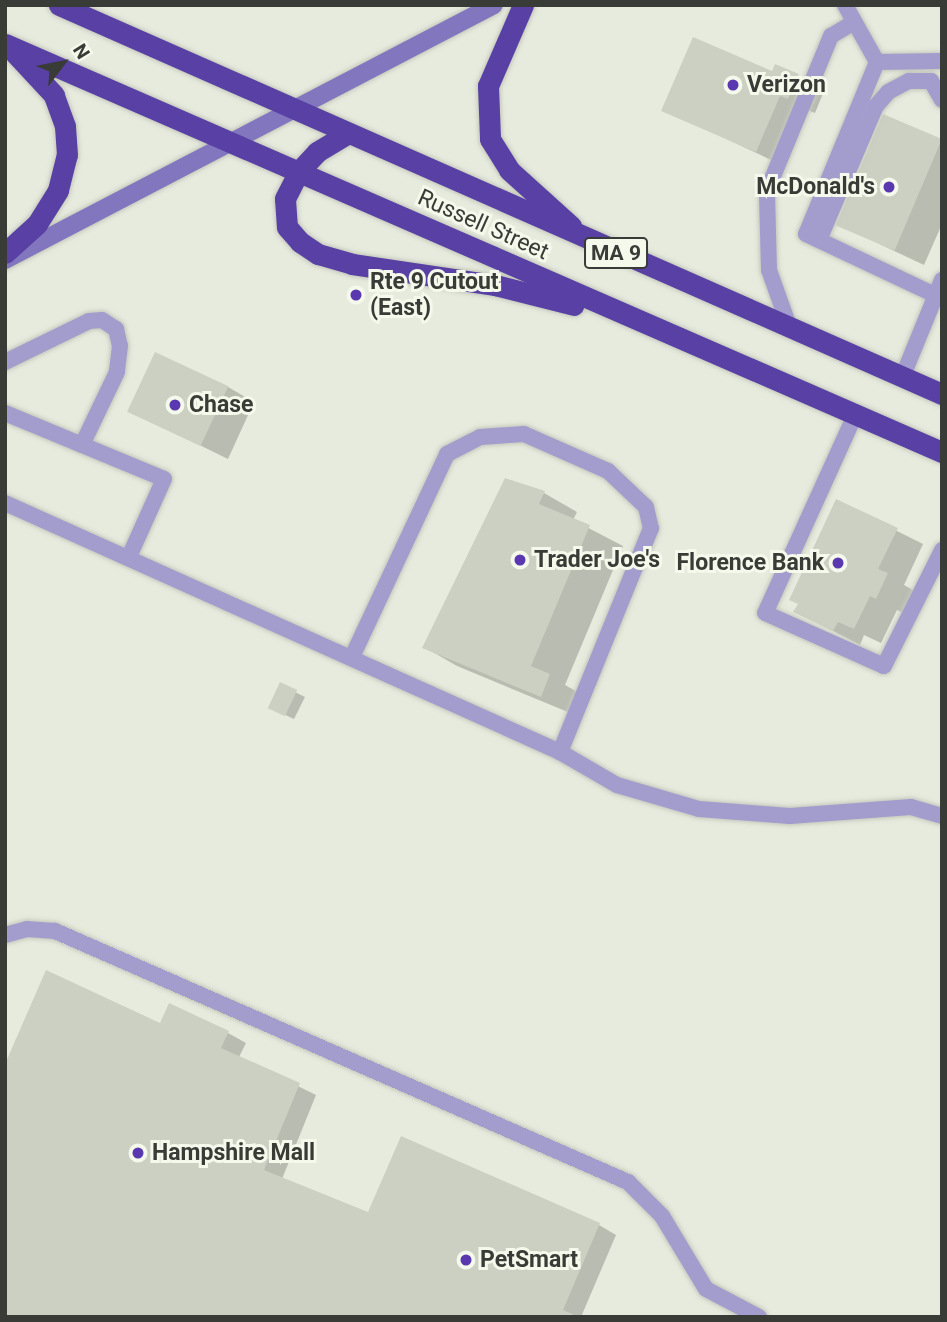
<!DOCTYPE html>
<style>
body{margin:0}
#map{position:relative;width:947px;height:1322px;overflow:hidden;background:#e7ebde;font-family:Roboto,sans-serif}
div>[style]{position:absolute}
.shadow>*{inset:0;background:#0003}
.building>*{inset:0;background:#ccd0c2;transform-origin:0 0}
.roads{filter:drop-shadow(0 0 2px #c4c8bc) drop-shadow(0 0 2px #c4c8bc)}
.lane>*{height:16px;margin:-8px;padding:0 8px;transform-origin:8px;border-radius:8px;background:#a39dce}
.secondary>*{height:18px;margin:-9px;padding:0 9px;transform-origin:9px;border-radius:9px;background:#8277be}
.highway>*{height:21px;margin:-10.5px;padding:0 10.5px;transform-origin:10.5px;border-radius:10.5px;background:#5940a5}
.dots>*{width:19px;height:19px;translate:-50% -50%;box-sizing:border-box;border:4px solid #f4f9eb;border-radius:50%}
span{translate:-50% -50%;white-space:nowrap;text-align:center;line-height:1.15;-webkit-text-stroke:6px #f4f9eb;paint-order:stroke}
.shield-label span{padding:2px 5px;background:#f4f9eb;border:2px solid;border-radius:5px;-webkit-text-stroke-width:0}
.shield-label{font-size:21px;color:#393b36;font-weight:700}
.poi-label{font-size:23px;color:#393b36;font-weight:700}
.left{translate:0 -50%;text-align:left}
.right{translate:-100% -50%;text-align:right}
.street-label{font-size:23px;color:#393b36}
.frame{position:absolute;inset:0;border:7px solid #393b36;pointer-events:none}
.north{position:absolute;left:28px;top:28px;width:70px;height:70px;-webkit-text-stroke:5px #f4f9eb;paint-order:stroke;rotate:58deg;font-size:19px;font-weight:700;line-height:28px;text-align:center;color:#393b36}
.north::after{content:'';display:block;margin:auto;width:24px;height:32px;background:#393b36;clip-path:polygon(50% 0,100% 100%,50% 72%,0 100%)}
</style>
<div id="map">
<div class="shadow">
<i style="clip-path:polygon(798px 76px,824px 91px,815px 113px,807px 110px,782px 165px,664px 110px)"></i>
<i style="clip-path:polygon(884px 116px,942px 141px,942px 224px,924px 265px,837px 224px)"></i>
<i style="clip-path:polygon(228px 387px,254px 402px,228px 459px,130px 411px)"></i>
<i style="clip-path:polygon(544px 493px,577px 512px,573px 520px,623px 546px,565px 685px,583px 695px,575px 715px,457px 666px,424px 647px)"></i>
<i style="clip-path:polygon(837px 501px,923px 544px,904px 585px,913px 590px,903px 613px,897px 610px,881px 643px,864px 635px,860px 645px,796px 612px)"></i>
<i style="clip-path:polygon(281px 685px,305px 697px,294px 719px,279px 712px)"></i>
<i style="clip-path:polygon(161px 1026px,228px 1033px,246px 1043px,239px 1057px,316px 1095px,282px 1179px,368px 1214px,599px 1225px,616px 1235px,581px 1317px,5px 1317px)"></i>
</div>
<div class="building">
<i style="clip-path:polygon(693px 37px,772px 71px,775px 64px,799px 74px,788px 99px,780px 96px,756px 152px,661px 111px)"></i>
<i style="left:883px;top:114px;width:64px;height:121px;rotate:23deg"></i>
<i style="left:155px;top:352px;width:81px;height:66px;rotate:25deg"></i>
<i style="clip-path:polygon(505px 478px,545px 491px,539px 504px,590px 525px,531px 666px,550px 674px,541px 697px,422px 648px)"></i>
<i style="clip-path:polygon(836px 499px,898px 528px,878px 569px,888px 573px,876px 599px,870px 596px,854px 629px,838px 622px,833px 631px,793px 612px,798px 604px,789px 600px)"></i>
<i style="left:280px;top:682px;width:19px;height:29px;rotate:25deg"></i>
<i style="clip-path:polygon(46px 970px,160px 1023px,169px 1003px,229px 1031px,221px 1048px,300px 1083px,264px 1170px,368px 1212px,401px 1136px,600px 1223px,563px 1310px,579px 1317px,5px 1317px,5px 1064px)"></i>
</div>
<div class="roads">
<div class="lane">
<i style="left:845px;top:5px;width:65px;rotate:60.7deg"></i>
<i style="left:877px;top:62px;width:186px;rotate:112.4deg"></i>
<i style="left:806px;top:234px;width:143px;rotate:25.3deg"></i>
<i style="left:877px;top:62px;width:65px;rotate:-0.9deg"></i>
<i style="left:819px;top:240px;width:146px;rotate:-67deg"></i>
<i style="left:876px;top:106px;width:18px;rotate:-49deg"></i>
<i style="left:888px;top:92px;width:24px;rotate:-28deg"></i>
<i style="left:909px;top:81px;width:22px"></i>
<i style="left:931px;top:81px;width:22px;rotate:60deg"></i>
<i style="left:790px;top:329px;width:63px;rotate:-109.6deg"></i>
<i style="left:769px;top:270px;width:79px;rotate:-91.5deg"></i>
<i style="left:767px;top:191px;width:168px;rotate:-67.6deg"></i>
<i style="left:831px;top:36px;width:27px;rotate:-31deg"></i>
<i style="left:5px;top:362px;width:93px;rotate:-26deg"></i>
<i style="left:89px;top:321px;width:13px;rotate:-4deg"></i>
<i style="left:102px;top:320px;width:17px;rotate:33deg"></i>
<i style="left:116px;top:329px;width:17px;rotate:77deg"></i>
<i style="left:120px;top:346px;width:26px;rotate:97deg"></i>
<i style="left:117px;top:372px;width:81px;rotate:115.6deg"></i>
<i style="left:902px;top:378px;width:106px;rotate:-67.8deg"></i>
<i style="left:5px;top:413px;width:172px;rotate:22.5deg"></i>
<i style="left:164px;top:479px;width:85px;rotate:114.2deg"></i>
<i style="left:855px;top:415px;width:217px;rotate:114.4deg"></i>
<i style="left:765px;top:613px;width:130px;rotate:24deg"></i>
<i style="left:884px;top:666px;width:130px;rotate:-63.4deg"></i>
<i style="left:5px;top:503px;width:608px;rotate:24.16deg"></i>
<i style="left:560px;top:752px;width:66px;rotate:30.1deg"></i>
<i style="left:617px;top:785px;width:85px;rotate:16.3deg"></i>
<i style="left:699px;top:809px;width:91px;rotate:4.4deg"></i>
<i style="left:790px;top:816px;width:121px;rotate:-4.3deg"></i>
<i style="left:911px;top:807px;width:32px;rotate:16deg"></i>
<i style="left:352px;top:657px;width:224px;rotate:-64.9deg"></i>
<i style="left:447px;top:454px;width:37px;rotate:-27deg"></i>
<i style="left:480px;top:437px;width:44px;rotate:-3.9deg"></i>
<i style="left:524px;top:434px;width:92px;rotate:23.8deg"></i>
<i style="left:608px;top:471px;width:52px;rotate:43.5deg"></i>
<i style="left:646px;top:507px;width:22px;rotate:77deg"></i>
<i style="left:651px;top:528px;width:242px;rotate:112.1deg"></i>
<i style="left:5px;top:935px;width:23px;rotate:-15deg"></i>
<i style="left:27px;top:929px;width:28px;rotate:4deg"></i>
<i style="left:55px;top:931px;width:626px;rotate:23.66deg"></i>
<i style="left:628px;top:1182px;width:48px;rotate:45deg"></i>
<i style="left:662px;top:1216px;width:85px;rotate:58.9deg"></i>
<i style="left:706px;top:1289px;width:60px;rotate:27.8deg"></i>
</div>
<div class="secondary">
<i style="left:5px;top:260px;width:551px;rotate:-27.54deg"></i>
</div>
<div class="highway">
<i style="left:59px;top:5px;width:965px;rotate:23.78deg"></i>
<i style="left:523px;top:5px;width:88px;rotate:113.4deg"></i>
<i style="left:488px;top:86px;width:53px;rotate:87.8deg"></i>
<i style="left:490px;top:139px;width:36px;rotate:58deg"></i>
<i style="left:509px;top:170px;width:84px;rotate:42.1deg"></i>
<i style="left:5px;top:44px;width:1022px;rotate:23.53deg"></i>
<i style="left:345px;top:135px;width:33px;rotate:149deg"></i>
<i style="left:317px;top:152px;width:26px;rotate:133deg"></i>
<i style="left:299px;top:171px;width:31px;rotate:117deg"></i>
<i style="left:285px;top:199px;width:28px;rotate:86deg"></i>
<i style="left:287px;top:227px;width:20px;rotate:49deg"></i>
<i style="left:300px;top:242px;width:22px;rotate:34deg"></i>
<i style="left:318px;top:254px;width:35px;rotate:16deg"></i>
<i style="left:352px;top:264px;width:145px;rotate:8.4deg"></i>
<i style="left:495px;top:285px;width:81px;rotate:14.2deg"></i>
<i style="left:5px;top:253px;width:43px;rotate:-42.2deg"></i>
<i style="left:37px;top:224px;width:40px;rotate:-58deg"></i>
<i style="left:58px;top:190px;width:36px;rotate:-76deg"></i>
<i style="left:67px;top:155px;width:29px;rotate:-94deg"></i>
<i style="left:65px;top:126px;width:33px;rotate:-110deg"></i>
<i style="left:54px;top:95px;width:60px;rotate:-133deg"></i>
</div>
</div>
<div class="dots">
<i style="left:733px;top:85px;background:#5938b0"></i>
<i style="left:889px;top:187px;background:#5938b0"></i>
<i style="left:356px;top:295px;background:#5938b0"></i>
<i style="left:175px;top:405px;background:#5938b0"></i>
<i style="left:520px;top:560px;background:#5938b0"></i>
<i style="left:838px;top:563px;background:#5938b0"></i>
<i style="left:138px;top:1153px;background:#5938b0"></i>
<i style="left:466px;top:1260px;background:#5938b0"></i>
</div>
<div class="shield-label">
<span style="left:616px;top:253px">MA 9</span>
</div>
<div class="poi-label">
<span class="left" style="left:747px;top:85px">Verizon</span>
<span class="right" style="left:875px;top:187px">McDonald's</span>
<span class="left" style="left:370px;top:295px">Rte 9 Cutout<br>(East)</span>
<span class="left" style="left:189px;top:405px">Chase</span>
<span class="left" style="left:534px;top:560px">Trader Joe's</span>
<span class="right" style="left:824px;top:563px">Florence Bank</span>
<span class="left" style="left:152px;top:1153px">Hampshire Mall</span>
<span class="left" style="left:480px;top:1260px">PetSmart</span>
</div>
<div class="street-label">
<span style="left:483px;top:225px;rotate:24deg">Russell Street</span>
</div>
<div class="frame"></div>
<div class="north">N</div>
</div>
